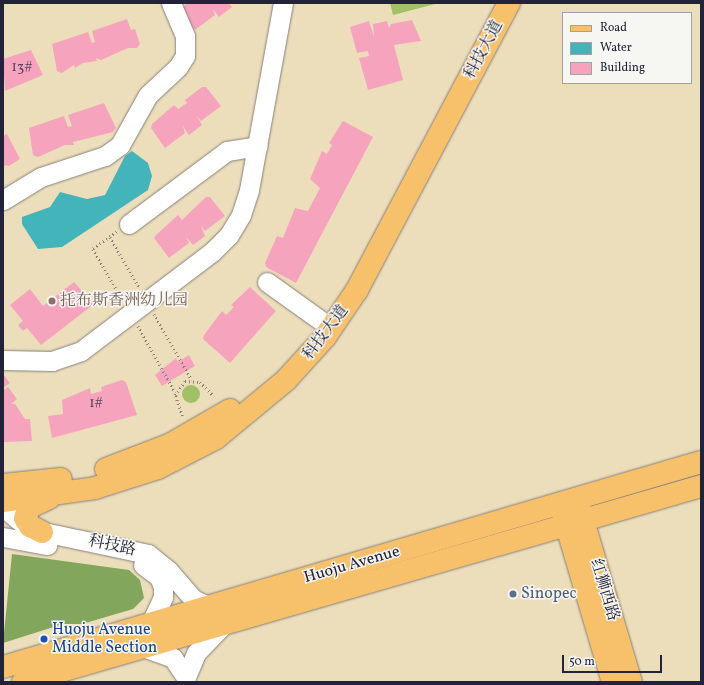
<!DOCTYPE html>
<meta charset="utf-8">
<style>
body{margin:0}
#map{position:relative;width:704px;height:685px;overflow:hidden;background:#ecdebb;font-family:Vollkorn,"Noto Serif SC",serif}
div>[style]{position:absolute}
.green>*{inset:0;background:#a2c068}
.round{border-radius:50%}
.forest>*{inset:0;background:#81a65c}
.water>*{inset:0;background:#43b4ba}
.building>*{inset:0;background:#f6a4be}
.path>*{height:2.5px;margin-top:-1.25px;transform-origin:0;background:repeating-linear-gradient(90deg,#87807b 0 1px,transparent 0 4px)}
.roads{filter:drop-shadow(0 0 1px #87807b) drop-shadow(0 0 1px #87807b)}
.minor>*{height:19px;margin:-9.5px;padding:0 9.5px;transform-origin:9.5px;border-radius:9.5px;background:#fff}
.major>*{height:22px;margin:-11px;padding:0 11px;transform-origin:11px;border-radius:11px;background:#f7c06b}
.dots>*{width:11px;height:11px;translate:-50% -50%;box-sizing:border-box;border:2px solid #f6f6f2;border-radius:50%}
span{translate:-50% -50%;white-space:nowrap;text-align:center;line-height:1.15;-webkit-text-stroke:3px #f6f6f2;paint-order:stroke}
.number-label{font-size:14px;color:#57425c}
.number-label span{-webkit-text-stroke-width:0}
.street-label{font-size:16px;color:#22223b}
.education-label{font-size:16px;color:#785e54}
.left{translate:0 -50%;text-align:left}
.service-label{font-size:16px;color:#4e5e75}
.transit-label{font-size:16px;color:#164399}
.frame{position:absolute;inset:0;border:4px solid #22223b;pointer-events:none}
.legend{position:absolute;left:562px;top:12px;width:130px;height:72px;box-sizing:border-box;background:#f6f6f2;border:1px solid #a1a1a9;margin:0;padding:5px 7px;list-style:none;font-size:12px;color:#22223b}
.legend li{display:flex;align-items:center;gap:8px;height:20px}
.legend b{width:20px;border:1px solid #a1a1a9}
.scale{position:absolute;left:562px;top:655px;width:100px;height:18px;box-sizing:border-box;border:2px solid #22223b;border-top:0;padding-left:5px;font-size:12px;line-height:14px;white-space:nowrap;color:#22223b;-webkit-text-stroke:3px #f6f6f2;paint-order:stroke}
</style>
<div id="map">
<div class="green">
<i style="clip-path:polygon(390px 3px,439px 3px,393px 15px)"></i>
<i class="round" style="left:182px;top:385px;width:18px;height:18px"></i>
</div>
<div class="forest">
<i style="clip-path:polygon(12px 554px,129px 570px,140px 580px,144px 598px,133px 609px,82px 624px,63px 624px,3px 643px)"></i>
</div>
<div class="water">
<i style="clip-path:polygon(132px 151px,148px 163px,152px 176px,148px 190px,62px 247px,38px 249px,22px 224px,22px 217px,50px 207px,60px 192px,87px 199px,105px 195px,125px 156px)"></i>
</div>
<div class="building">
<i style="clip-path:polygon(187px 3px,229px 3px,232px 7px,219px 17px,213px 9px,215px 15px,195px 30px,181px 10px)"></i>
<i style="clip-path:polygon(127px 19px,131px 30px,135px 29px,140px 44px,137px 48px,128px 48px,101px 60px,96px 58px,97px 61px,83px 63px,75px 68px,74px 65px,62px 73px,57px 71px,52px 44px,88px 32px,92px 43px,95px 42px,92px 31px)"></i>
<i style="clip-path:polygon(412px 20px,421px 41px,394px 45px,403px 80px,368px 90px,359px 58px,369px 56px,368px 51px,357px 53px,350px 27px,369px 21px,374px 37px,373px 24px,387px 21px,389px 28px,391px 24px)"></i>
<i style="clip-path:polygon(31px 50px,43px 75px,5px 91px,3px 59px)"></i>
<i style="clip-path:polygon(202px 87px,206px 87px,221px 106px,201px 121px,197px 116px,202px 125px,189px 135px,183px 126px,185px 133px,165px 148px,151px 128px,152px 124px,174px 105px,178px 109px,187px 103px,185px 100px)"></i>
<i style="clip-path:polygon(104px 103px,116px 128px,113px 132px,73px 142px,74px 145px,65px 145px,38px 157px,33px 155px,29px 128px,64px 116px,68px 127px,72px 126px,68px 115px)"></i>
<i style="clip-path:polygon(343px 121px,373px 137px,296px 283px,266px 267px,265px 263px,277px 236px,283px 238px,295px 208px,308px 211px,320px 188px,310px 179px,322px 151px,327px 154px,332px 145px,329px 143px)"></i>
<i style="clip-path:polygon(7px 134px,20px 159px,9px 166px,3px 165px,3px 136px)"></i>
<i style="clip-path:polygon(206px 197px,210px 197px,225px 216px,205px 231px,201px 226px,205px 236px,193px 245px,186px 237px,189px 243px,169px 258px,154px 238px,156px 235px,178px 215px,182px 220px)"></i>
<i style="clip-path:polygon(74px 282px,94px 304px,41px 345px,27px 328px,23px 331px,18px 325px,23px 321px,10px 305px,30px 289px,43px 306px)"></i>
<i style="clip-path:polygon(250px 287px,276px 311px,230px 363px,203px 339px,204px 335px,222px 311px,226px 315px,234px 307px,231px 305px)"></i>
<i style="clip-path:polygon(189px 355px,195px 366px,162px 386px,155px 375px,176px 358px,178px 362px)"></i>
<i style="clip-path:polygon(3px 374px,10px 383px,3px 388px)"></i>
<i style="clip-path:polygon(122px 380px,126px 382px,137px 415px,52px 438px,48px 416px,63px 414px,62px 400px,90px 388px,91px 394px,102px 391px,101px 387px)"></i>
<i style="clip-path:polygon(8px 387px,17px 399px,11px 404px,15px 404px,25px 419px,30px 419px,32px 441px,3px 442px,3px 391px)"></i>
</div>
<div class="path">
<i style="left:117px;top:232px;width:29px;rotate:145deg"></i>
<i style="left:93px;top:249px;width:60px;rotate:60deg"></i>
<i style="left:110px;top:237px;width:60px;rotate:60deg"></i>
<i style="left:154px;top:314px;width:76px;rotate:60.1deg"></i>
<i style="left:138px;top:326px;width:76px;rotate:60.7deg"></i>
<i style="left:182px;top:416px;width:22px;rotate:-108deg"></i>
<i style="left:175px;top:395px;width:17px;rotate:-54deg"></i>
<i style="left:185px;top:381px;width:15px;rotate:4deg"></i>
<i style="left:200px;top:382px;width:20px;rotate:45deg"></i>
</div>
<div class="roads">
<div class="minor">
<i style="left:3px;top:200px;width:44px;rotate:-31.2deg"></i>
<i style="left:41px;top:177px;width:67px;rotate:-18.2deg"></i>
<i style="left:105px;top:156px;width:19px;rotate:-36deg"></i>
<i style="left:120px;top:145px;width:57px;rotate:-60.8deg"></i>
<i style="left:148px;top:95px;width:41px;rotate:-43deg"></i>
<i style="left:178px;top:67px;width:13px;rotate:-58deg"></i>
<i style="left:185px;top:56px;width:20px;rotate:-90deg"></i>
<i style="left:185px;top:36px;width:36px;rotate:-113deg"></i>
<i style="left:129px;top:224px;width:122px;rotate:-36.7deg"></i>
<i style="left:227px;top:151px;width:31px;rotate:-9deg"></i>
<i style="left:267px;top:282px;width:65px;rotate:35.6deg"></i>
<i style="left:3px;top:360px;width:49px;rotate:1.2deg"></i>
<i style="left:52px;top:361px;width:31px;rotate:-19deg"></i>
<i style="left:81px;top:351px;width:164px;rotate:-37.1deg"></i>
<i style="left:212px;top:252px;width:24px;rotate:-45deg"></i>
<i style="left:229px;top:235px;width:23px;rotate:-59deg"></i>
<i style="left:241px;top:215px;width:26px;rotate:-72deg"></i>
<i style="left:249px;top:190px;width:190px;rotate:-79.7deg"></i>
<i style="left:3px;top:507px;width:34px;rotate:40deg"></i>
<i style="left:29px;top:529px;width:122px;rotate:11.9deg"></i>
<i style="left:148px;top:554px;width:26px;rotate:39deg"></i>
<i style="left:168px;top:570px;width:38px;rotate:49deg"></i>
<i style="left:193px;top:599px;width:19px;rotate:25deg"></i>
<i style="left:3px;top:537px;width:45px;rotate:10.3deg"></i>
<i style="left:143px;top:565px;width:20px;rotate:37deg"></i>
<i style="left:159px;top:577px;width:11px;rotate:68deg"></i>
<i style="left:163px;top:587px;width:10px;rotate:90deg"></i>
<i style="left:163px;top:597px;width:31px;rotate:115deg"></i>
<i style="left:143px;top:647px;width:32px;rotate:20deg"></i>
<i style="left:173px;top:658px;width:23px;rotate:56deg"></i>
<i style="left:186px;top:677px;width:26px;rotate:-67deg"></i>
<i style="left:196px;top:653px;width:39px;rotate:-46deg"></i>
</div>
<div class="major">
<i style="left:106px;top:469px;width:70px;rotate:-21deg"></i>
<i style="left:171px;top:444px;width:68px;rotate:-30deg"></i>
<i style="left:3px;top:485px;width:58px;rotate:-5.9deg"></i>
<i style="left:3px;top:501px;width:93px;rotate:-8deg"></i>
<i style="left:95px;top:488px;width:66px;rotate:-17.6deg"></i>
<i style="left:158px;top:468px;width:65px;rotate:-27.3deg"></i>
<i style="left:216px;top:438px;width:91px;rotate:-39.6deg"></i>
<i style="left:286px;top:380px;width:58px;rotate:-47.8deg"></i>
<i style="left:325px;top:337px;width:57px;rotate:-55.8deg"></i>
<i style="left:357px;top:290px;width:325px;rotate:-62.1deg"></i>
<i style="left:579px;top:507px;width:183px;rotate:73.5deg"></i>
<i style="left:562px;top:510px;width:179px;rotate:73.5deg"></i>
<i style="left:42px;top:532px;width:13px;rotate:-153deg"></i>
<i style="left:30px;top:526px;width:9px;rotate:-122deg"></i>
<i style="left:25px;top:518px;width:12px;rotate:-66deg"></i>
<i style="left:30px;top:507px;width:21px;rotate:-25deg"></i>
<i style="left:3px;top:667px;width:727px;rotate:-16.37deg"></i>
<i style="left:23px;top:682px;width:706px;rotate:-16.12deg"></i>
</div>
</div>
<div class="dots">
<i style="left:52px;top:301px;background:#8d6e63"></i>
<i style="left:513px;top:594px;background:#5c6f8a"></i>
<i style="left:44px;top:639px;background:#1a4fb4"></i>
</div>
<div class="number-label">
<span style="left:22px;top:68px">13#</span>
<span style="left:96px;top:404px">1#</span>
</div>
<div class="street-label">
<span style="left:484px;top:50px;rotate:-62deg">科技大道</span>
<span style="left:326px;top:333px;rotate:-53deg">科技大道</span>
<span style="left:112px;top:546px;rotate:12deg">科技路</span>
<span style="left:352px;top:565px;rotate:-16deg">Huoju Avenue</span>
<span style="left:604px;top:590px;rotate:73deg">红狮西路</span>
</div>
<div class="education-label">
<span class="left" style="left:60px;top:301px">托布斯香洲幼儿园</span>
</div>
<div class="service-label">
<span class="left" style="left:521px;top:594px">Sinopec</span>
</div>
<div class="transit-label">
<span class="left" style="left:52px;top:639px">Huoju Avenue<br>Middle Section</span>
</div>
<div class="frame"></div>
<ul class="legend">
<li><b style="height:5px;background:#f7c06b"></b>Road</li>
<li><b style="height:11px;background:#43b4ba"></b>Water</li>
<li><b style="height:11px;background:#f6a4be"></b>Building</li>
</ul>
<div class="scale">50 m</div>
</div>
